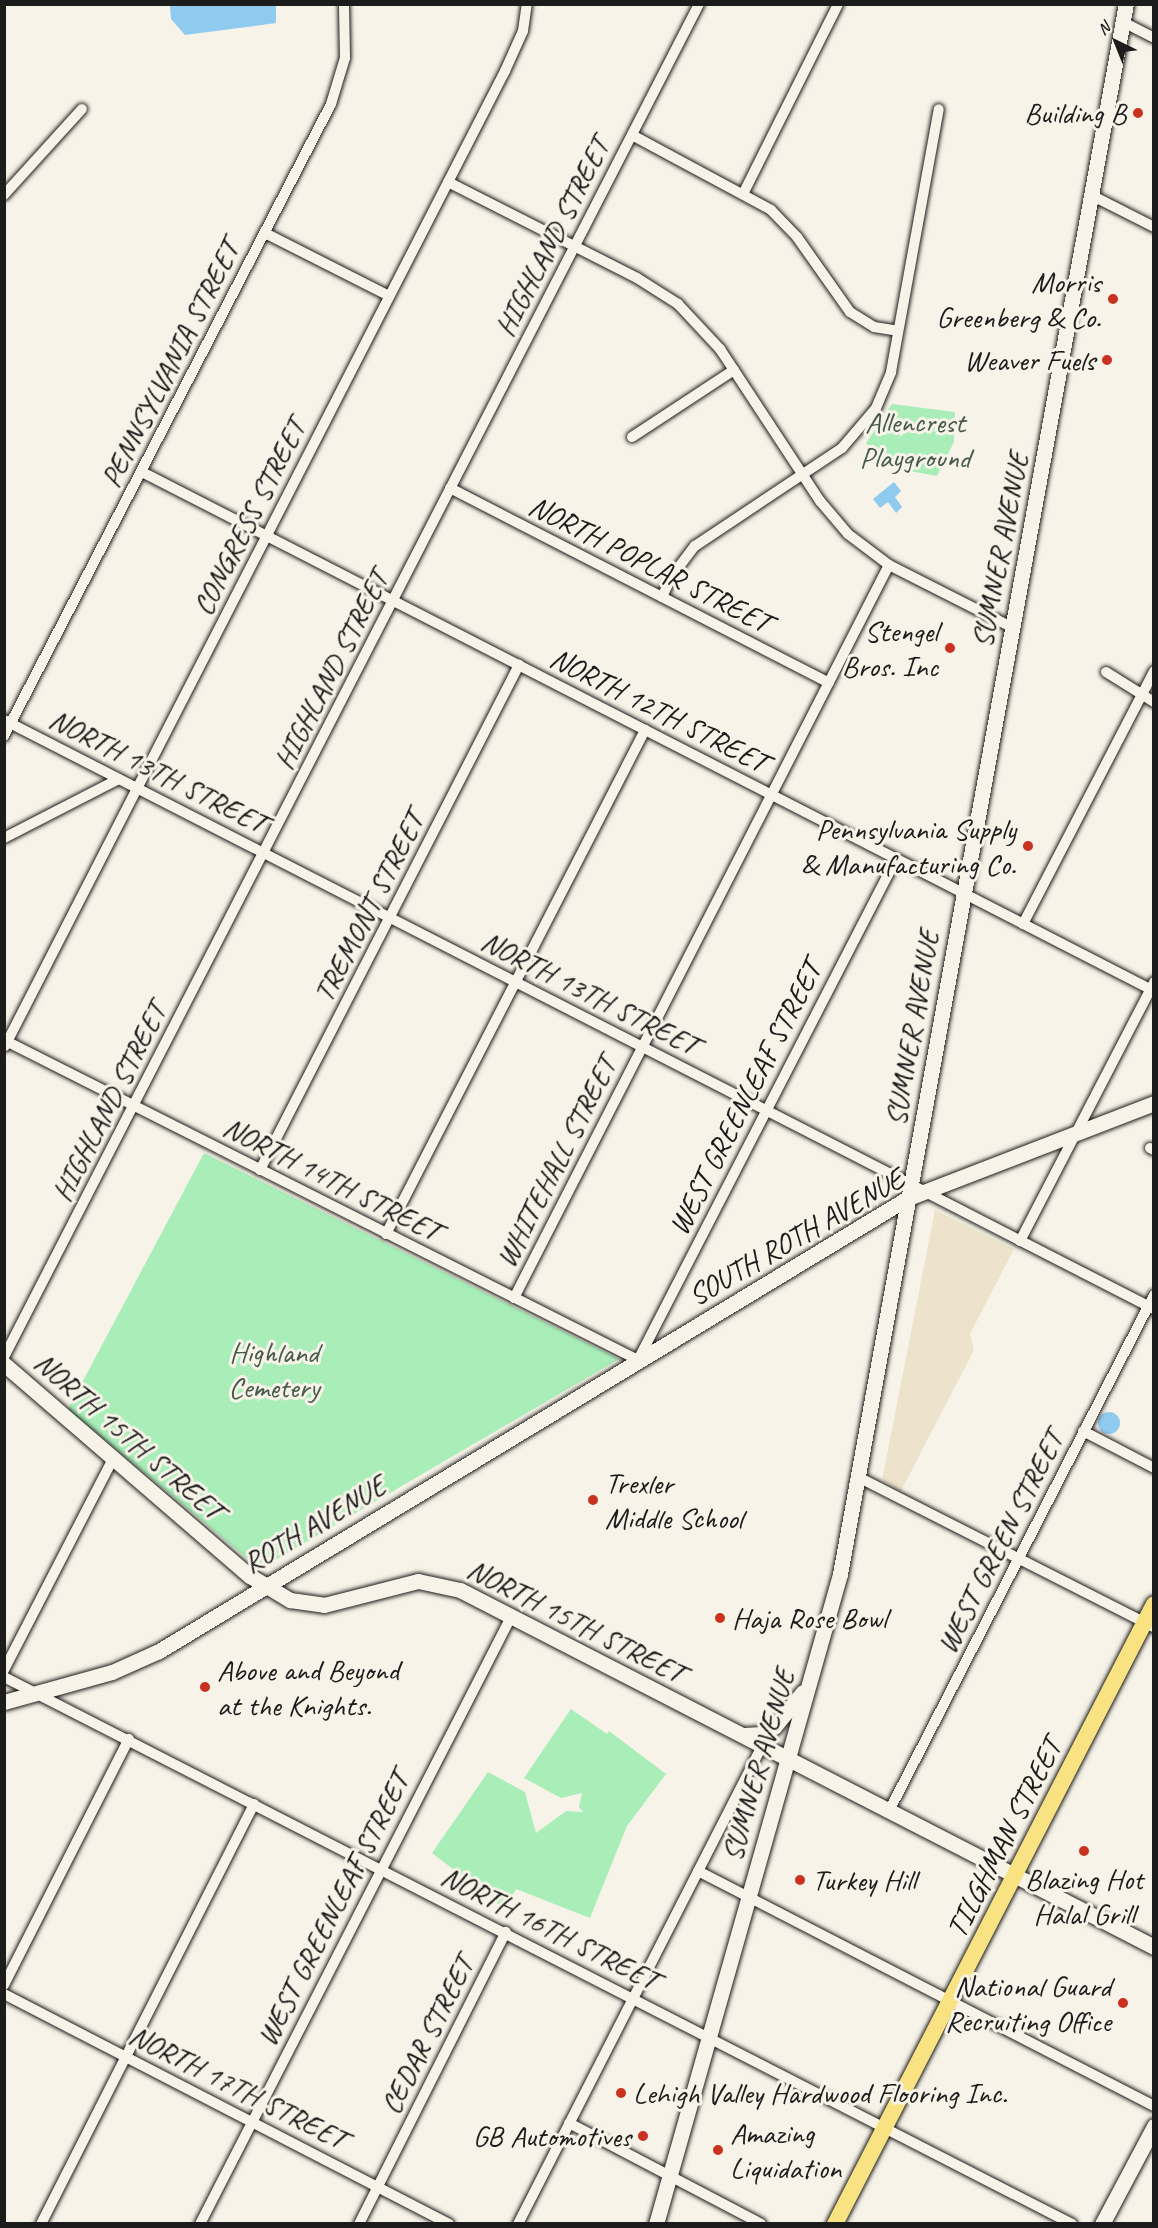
<!DOCTYPE html>
<style>
body{margin:0}
#map{position:relative;width:1158px;height:2228px;overflow:hidden;background:#f7f3e8;font-family:Caveat,sans-serif}
div>[style]{position:absolute}
.built>*{inset:0;background:#ede3cc}
.green>*{inset:0;background:#a9eeb9}
.water>*{inset:0;background:#8fcaef}
.round{border-radius:50%}
.roads{filter:drop-shadow(0 0 2px #1c1c1c) drop-shadow(0 0 2px #1c1c1c)}
.street>*{height:10px;margin:-5px;padding:0 5px;transform-origin:5px;border-radius:5px;background:#f7f3e8}
.secondary>*{height:15px;margin:-7.5px;padding:0 7.5px;transform-origin:7.5px;border-radius:7.5px;background:#f7f3e8}
.primary>*{height:16px;margin:-8px;padding:0 8px;transform-origin:8px;border-radius:8px;background:#f8e281}
.dots>*{width:16px;height:16px;translate:-50% -50%;box-sizing:border-box;border:3px solid #f7f3e8;border-radius:50%}
span{translate:-50% -50%;white-space:nowrap;text-align:center;line-height:1.15;-webkit-text-stroke:6px #f7f3e8;paint-order:stroke}
.poi-label{font-size:30px;color:#1c1c1c}
.right{translate:-100% -50%;text-align:right}
.left{translate:0 -50%;text-align:left}
.street-label{font-size:30px;color:#1c1c1c}
.park-label{font-size:30px;color:#465b4b}
.frame{position:absolute;inset:0;border:6px solid #1c1c1c;pointer-events:none}
.north{position:absolute;left:1086px;top:12px;width:60px;height:60px;-webkit-text-stroke:4px #f7f3e8;paint-order:stroke;rotate:317deg;font-size:16px;font-weight:700;line-height:24px;text-align:center;color:#1c1c1c}
.north::after{content:'';display:block;margin:auto;width:21px;height:27px;background:#1c1c1c;clip-path:polygon(50% 0,100% 100%,50% 72%,0 100%)}
</style>
<div id="map">
<div class="built">
<i style="clip-path:polygon(935px 1210px,1014px 1249px,970px 1334px,974px 1350px,901px 1491px,882px 1480px)"></i>
</div>
<div class="green">
<i style="clip-path:polygon(892px 404px,955px 412px,954px 442px,937px 476px,893px 468px,876px 456px,866px 443px)"></i>
<i style="clip-path:polygon(204px 1153px,619px 1359px,260px 1569px,68px 1409px)"></i>
<i style="clip-path:polygon(571px 1709px,607px 1734px,609px 1731px,666px 1774px,627px 1826px,590px 1918px,516px 1889px,505px 1909px,432px 1853px,488px 1772px,525px 1792px,536px 1833px,566px 1811px,583px 1812px,579px 1807px,582px 1793px,561px 1798px,524px 1778px)"></i>
</div>
<div class="water">
<i style="clip-path:polygon(170px 5px,276px 5px,276px 23px,185px 35px,171px 19px)"></i>
<i style="clip-path:polygon(894px 482px,901px 491px,895px 497px,902px 507px,896px 513px,888px 502px,880px 508px,873px 499px)"></i>
<i class="round" style="left:1098px;top:1412px;width:22px;height:22px"></i>
</div>
<div class="roads">
<div class="street">
<i style="left:1123px;top:22px;width:35px;rotate:27deg"></i>
<i style="left:632px;top:135px;width:158px;rotate:28.3deg"></i>
<i style="left:771px;top:210px;width:37px;rotate:46deg"></i>
<i style="left:797px;top:237px;width:92px;rotate:54.8deg"></i>
<i style="left:850px;top:312px;width:28px;rotate:32deg"></i>
<i style="left:874px;top:327px;width:24px;rotate:9deg"></i>
<i style="left:448px;top:182px;width:212px;rotate:26.9deg"></i>
<i style="left:637px;top:278px;width:49px;rotate:32.4deg"></i>
<i style="left:678px;top:304px;width:62px;rotate:47deg"></i>
<i style="left:720px;top:349px;width:182px;rotate:56.7deg"></i>
<i style="left:820px;top:501px;width:43px;rotate:49.7deg"></i>
<i style="left:848px;top:534px;width:51px;rotate:37.1deg"></i>
<i style="left:889px;top:565px;width:139px;rotate:26.9deg"></i>
<i style="left:744px;top:192px;width:210px;rotate:-63.4deg"></i>
<i style="left:4px;top:195px;width:116px;rotate:-47.8deg"></i>
<i style="left:1091px;top:195px;width:71px;rotate:26.9deg"></i>
<i style="left:265px;top:233px;width:139px;rotate:26.9deg"></i>
<i style="left:632px;top:437px;width:122px;rotate:-33.3deg"></i>
<i style="left:142px;top:472px;width:1137px;rotate:27.15deg"></i>
<i style="left:450px;top:488px;width:426px;rotate:27.2deg"></i>
<i style="left:662px;top:597px;width:23px;rotate:-65deg"></i>
<i style="left:672px;top:576px;width:38px;rotate:-53deg"></i>
<i style="left:695px;top:546px;width:177px;rotate:-33.7deg"></i>
<i style="left:842px;top:448px;width:52px;rotate:-49.6deg"></i>
<i style="left:876px;top:408px;width:39px;rotate:-67deg"></i>
<i style="left:891px;top:372px;width:267px;rotate:-79.7deg"></i>
<i style="left:1106px;top:672px;width:57px;rotate:32deg"></i>
<i style="left:4px;top:720px;width:1292px;rotate:27.12deg"></i>
<i style="left:4px;top:736px;width:712px;rotate:-62.64deg"></i>
<i style="left:331px;top:104px;width:48px;rotate:-73.1deg"></i>
<i style="left:345px;top:58px;width:54px;rotate:-91.1deg"></i>
<i style="left:4px;top:838px;width:129px;rotate:-27.2deg"></i>
<i style="left:1023px;top:924px;width:285px;rotate:-62.6deg"></i>
<i style="left:4px;top:1040px;width:710px;rotate:26.78deg"></i>
<i style="left:638px;top:1360px;width:564px;rotate:-62.75deg"></i>
<i style="left:5px;top:1046px;width:1096px;rotate:-62.85deg"></i>
<i style="left:505px;top:71px;width:44px;rotate:-65.8deg"></i>
<i style="left:523px;top:31px;width:27px;rotate:-82deg"></i>
<i style="left:1150px;top:1148px;width:4px;rotate:27deg"></i>
<i style="left:260px;top:1170px;width:568px;rotate:-62.85deg"></i>
<i style="left:386px;top:1234px;width:567px;rotate:-62.8deg"></i>
<i style="left:1020px;top:1241px;width:292px;rotate:-62.6deg"></i>
<i style="left:514px;top:1298px;width:823px;rotate:-62.91deg"></i>
<i style="left:4px;top:1357px;width:1521px;rotate:-62.81deg"></i>
<i style="left:1083px;top:1431px;width:80px;rotate:27.5deg"></i>
<i style="left:858px;top:1477px;width:332px;rotate:26.9deg"></i>
<i style="left:4px;top:1670px;width:237px;rotate:-62.7deg"></i>
<i style="left:4px;top:1677px;width:1200px;rotate:27.12deg"></i>
<i style="left:889px;top:1811px;width:580px;rotate:-62.82deg"></i>
<i style="left:698px;top:1871px;width:513px;rotate:27.26deg"></i>
<i style="left:4px;top:1985px;width:276px;rotate:-63.1deg"></i>
<i style="left:4px;top:1994px;width:501px;rotate:27.33deg"></i>
<i style="left:569px;top:2123px;width:217px;rotate:27.7deg"></i>
<i style="left:41px;top:2224px;width:471px;rotate:-63.1deg"></i>
<i style="left:200px;top:2224px;width:682px;rotate:-62.87deg"></i>
<i style="left:359px;top:2224px;width:327px;rotate:-63.3deg"></i>
<i style="left:518px;top:2224px;width:537px;rotate:-62.96deg"></i>
</div>
<div class="secondary">
<i style="left:4px;top:1364px;width:325px;rotate:40.8deg"></i>
<i style="left:250px;top:1576px;width:47px;rotate:31deg"></i>
<i style="left:290px;top:1600px;width:34px;rotate:8deg"></i>
<i style="left:324px;top:1605px;width:97px;rotate:-14.3deg"></i>
<i style="left:418px;top:1581px;width:43px;rotate:12.1deg"></i>
<i style="left:460px;top:1590px;width:780px;rotate:27.22deg"></i>
<i style="left:4px;top:1702px;width:112px;rotate:-15.5deg"></i>
<i style="left:112px;top:1672px;width:51px;rotate:-24.1deg"></i>
<i style="left:159px;top:1651px;width:875px;rotate:-31.17deg"></i>
<i style="left:908px;top:1198px;width:264px;rotate:-21.1deg"></i>
<i style="left:744px;top:1735px;width:17px;rotate:-3deg"></i>
<i style="left:761px;top:1734px;width:15px;rotate:-28deg"></i>
<i style="left:774px;top:1727px;width:45px;rotate:-50.4deg"></i>
<i style="left:656px;top:2224px;width:676px;rotate:-74.19deg"></i>
<i style="left:840px;top:1574px;width:1596px;rotate:-79.68deg"></i>
<i style="left:1102px;top:2224px;width:111px;rotate:-62deg"></i>
</div>
<div class="primary">
<i style="left:835px;top:2224px;width:697px;rotate:-62.77deg"></i>
</div>
</div>
<div class="dots">
<i style="left:1138px;top:113px;background:#c8321e"></i>
<i style="left:1113px;top:299px;background:#c8321e"></i>
<i style="left:1107px;top:360px;background:#c8321e"></i>
<i style="left:950px;top:648px;background:#c8321e"></i>
<i style="left:1028px;top:846px;background:#c8321e"></i>
<i style="left:593px;top:1500px;background:#c8321e"></i>
<i style="left:720px;top:1618px;background:#c8321e"></i>
<i style="left:205px;top:1687px;background:#c8321e"></i>
<i style="left:1084px;top:1851px;background:#c8321e"></i>
<i style="left:800px;top:1880px;background:#c8321e"></i>
<i style="left:1123px;top:2003px;background:#c8321e"></i>
<i style="left:621px;top:2093px;background:#c8321e"></i>
<i style="left:643px;top:2136px;background:#c8321e"></i>
<i style="left:718px;top:2150px;background:#c8321e"></i>
</div>
<div class="poi-label">
<span class="right" style="left:1126px;top:113px">Building B</span>
<span class="right" style="left:1101px;top:299px">Morris<br>Greenberg &amp; Co.</span>
<span class="right" style="left:1095px;top:360px">Weaver Fuels</span>
<span class="right" style="left:938px;top:648px">Stengel<br>Bros. Inc</span>
<span class="right" style="left:1016px;top:846px">Pennsylvania Supply<br>&amp; Manufacturing Co.</span>
<span class="left" style="left:605px;top:1500px">Trexler<br>Middle School</span>
<span class="left" style="left:732px;top:1618px">Haja Rose Bowl</span>
<span class="left" style="left:217px;top:1687px">Above and Beyond<br>at the Knights.</span>
<span style="left:1084px;top:1896px">Blazing Hot<br>Halal Grill</span>
<span class="left" style="left:812px;top:1880px">Turkey Hill</span>
<span class="right" style="left:1111px;top:2003px">National Guard<br>Recruiting Office</span>
<span class="left" style="left:633px;top:2093px">Lehigh Valley Hardwood Flooring Inc.</span>
<span class="left" style="left:730px;top:2150px">Amazing<br>Liquidation</span>
<span class="right" style="left:631px;top:2136px">GB Automotives</span>
</div>
<div class="street-label">
<span style="left:552px;top:237px;rotate:-63deg">HIGHLAND STREET</span>
<span style="left:170px;top:364px;rotate:-63deg">PENNSYLVANIA STREET</span>
<span style="left:249px;top:517px;rotate:-63deg">CONGRESS STREET</span>
<span style="left:1000px;top:550px;rotate:-79deg">SUMNER AVENUE</span>
<span style="left:650px;top:564px;rotate:27deg">NORTH POPLAR STREET</span>
<span style="left:331px;top:670px;rotate:-63deg">HIGHLAND STREET</span>
<span style="left:659px;top:710px;rotate:27deg">NORTH 12TH STREET</span>
<span style="left:158px;top:771px;rotate:27deg">NORTH 13TH STREET</span>
<span style="left:369px;top:907px;rotate:-63deg">TREMONT STREET</span>
<span style="left:590px;top:993px;rotate:27deg">NORTH 13TH STREET</span>
<span style="left:912px;top:1028px;rotate:-80deg">SUMNER AVENUE</span>
<span style="left:745px;top:1098px;rotate:-63deg">WEST GREENLEAF STREET</span>
<span style="left:109px;top:1102px;rotate:-63deg">HIGHLAND STREET</span>
<span style="left:556px;top:1162px;rotate:-63deg">WHITEHALL STREET</span>
<span style="left:332px;top:1179px;rotate:27deg">NORTH 14TH STREET</span>
<span style="left:796px;top:1237px;rotate:-30deg">SOUTH ROTH AVENUE</span>
<span style="left:129px;top:1436px;rotate:41deg">NORTH 15TH STREET</span>
<span style="left:314px;top:1524px;rotate:-31deg">ROTH AVENUE</span>
<span style="left:1000px;top:1542px;rotate:-63deg">WEST GREEN STREET</span>
<span style="left:576px;top:1621px;rotate:27deg">NORTH 15TH STREET</span>
<span style="left:758px;top:1765px;rotate:-74deg">SUMNER AVENUE</span>
<span style="left:1004px;top:1838px;rotate:-63deg">TILGHMAN STREET</span>
<span style="left:333px;top:1909px;rotate:-63deg">WEST GREENLEAF STREET</span>
<span style="left:550px;top:1928px;rotate:27deg">NORTH 16TH STREET</span>
<span style="left:427px;top:2035px;rotate:-63deg">CEDAR STREET</span>
<span style="left:238px;top:2087px;rotate:27deg">NORTH 17TH STREET</span>
</div>
<div class="park-label">
<span style="left:915px;top:439px">Allencrest<br>Playground</span>
<span style="left:274px;top:1369px">Highland<br>Cemetery</span>
</div>
<div class="frame"></div>
<div class="north">N</div>
</div>
